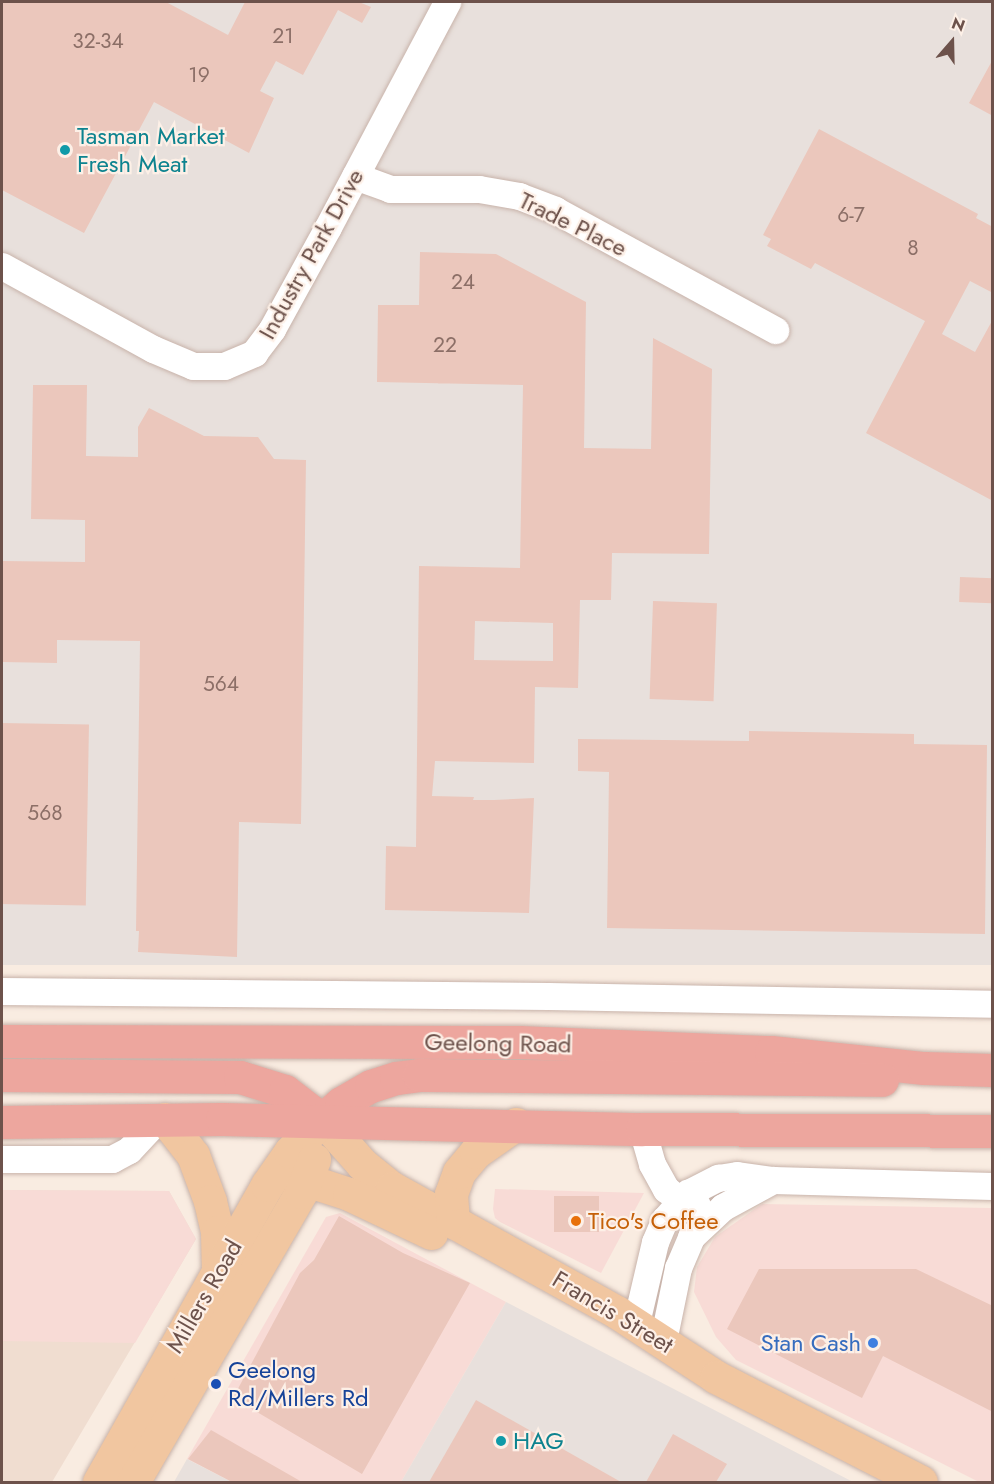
<!DOCTYPE html>
<style>
body{margin:0}
#map{position:relative;width:994px;height:1484px;overflow:hidden;background:#f9ece1;font-family:Jost,sans-serif}
div>[style]{position:absolute}
.residential>*{inset:0;background:#f0ddd0}
.commercial>*{inset:0;background:#f8dbd6}
.industrial>*{inset:0;background:#e8e0dc;transform-origin:0 0}
.building>*{inset:0;background:#ebc7bc;transform-origin:0 0}
.roads{filter:drop-shadow(0 0 2px #c8b3aa) drop-shadow(0 0 2px #c8b3aa)}
.minor>*{height:27px;margin:-13.5px;padding:0 13.5px;transform-origin:13.5px;border-radius:13.5px;background:#fff}
.major>*{height:33px;margin:-16.5px;padding:0 16.5px;transform-origin:16.5px;border-radius:16.5px;background:#f1c6a0}
.highway>*{height:33px;margin:-16.5px;padding:0 16.5px;transform-origin:16.5px;border-radius:16.5px;background:#eda69e}
.dots>*{width:16px;height:16px;translate:-50% -50%;box-sizing:border-box;border:3px solid #fdf0e7;border-radius:50%}
span{translate:-50% -50%;white-space:nowrap;text-align:center;line-height:1.15;-webkit-text-stroke:4.5px #fdf0e7;paint-order:stroke}
.number-label{font-size:21px;color:#8c6f67}
.number-label span{-webkit-text-stroke-width:0}
.culture-label{font-size:24px;color:#0d838f}
.left{translate:0 -50%;text-align:left}
.street-label{font-size:24px;color:#6d524b}
.food-label{font-size:24px;color:#c56008}
.shop-label{font-size:24px;color:#366cbe}
.right{translate:-100% -50%;text-align:right}
.transit-label{font-size:24px;color:#164399}
.frame{position:absolute;inset:0;border:3px solid #6d524b;pointer-events:none}
.north{position:absolute;left:922px;top:12px;width:60px;height:60px;-webkit-text-stroke:4px #fdf0e7;paint-order:stroke;rotate:20deg;font-size:16px;font-weight:700;line-height:24px;text-align:center;color:#6d524b}
.north::after{content:'';display:block;margin:auto;width:21px;height:27px;background:#6d524b;clip-path:polygon(50% 0,100% 100%,50% 72%,0 100%)}
</style>
<div id="map">
<div class="residential">
<i style="clip-path:polygon(2px 1190px,169px 1191px,196px 1239px,52px 1482px,2px 1482px)"></i>
</div>
<div class="commercial">
<i style="clip-path:polygon(495px 1189px,644px 1193px,601px 1273px,500px 1222px,495px 1218px,493px 1209px)"></i>
<i style="clip-path:polygon(2px 1190px,169px 1191px,196px 1239px,135px 1343px,2px 1341px)"></i>
<i style="clip-path:polygon(762px 1204px,992px 1208px,992px 1482px,979px 1482px,736px 1360px,716px 1337px,694px 1292px,697px 1267px,715px 1237px)"></i>
<i style="clip-path:polygon(340px 1213px,506px 1302px,401px 1482px,232px 1482px,187px 1459px,326px 1217px)"></i>
</div>
<div class="industrial">
<i style="left:2px;top:2px;width:990px;height:963px"></i>
<i style="clip-path:polygon(506px 1302px,853px 1482px,401px 1482px)"></i>
<i style="clip-path:polygon(187px 1459px,232px 1482px,174px 1482px)"></i>
</div>
<div class="building">
<i style="clip-path:polygon(2px 2px,166px 2px,228px 35px,245px 2px,359px 2px,371px 7px,362px 23px,338px 10px,303px 75px,276px 61px,260px 91px,274px 98px,249px 153px,154px 102px,84px 233px,2px 190px)"></i>
<i style="clip-path:polygon(993px 59px,993px 116px,969px 103px)"></i>
<i style="clip-path:polygon(819px 129px,978px 214px,976px 218px,993px 227px,993px 293px,970px 281px,942px 334px,975px 352px,993px 319px,993px 501px,866px 433px,925px 321px,815px 263px,811px 269px,767px 246px,771px 239px,763px 235px)"></i>
<i style="clip-path:polygon(evenodd,420px 252px,496px 254px,586px 302px,584px 448px,651px 449px,653px 338px,712px 369px,709px 554px,612px 553px,611px 600px,580px 600px,578px 688px,535px 687px,534px 763px,435px 761px,432px 796px,474px 797px,473px 800px,494px 800px,534px 798px,529px 913px,385px 910px,386px 846px,416px 847px,419px 566px,520px 568px,523px 385px,377px 382px,378px 305px,419px 305px,420px 252px,475px 621px,553px 623px,553px 661px,474px 660px,475px 621px)"></i>
<i style="clip-path:polygon(33px 385px,87px 385px,86px 456px,138px 457px,138px 427px,149px 408px,204px 436px,258px 437px,274px 459px,306px 460px,301px 824px,239px 822px,237px 957px,138px 952px,139px 931px,136px 931px,140px 641px,57px 640px,57px 663px,2px 662px,2px 561px,85px 562px,85px 520px,31px 519px)"></i>
<i style="left:960px;top:577px;width:33px;height:25px;rotate:2deg"></i>
<i style="left:653px;top:601px;width:64px;height:98px;rotate:2deg"></i>
<i style="left:2px;top:723px;width:87px;height:181px;rotate:1deg"></i>
<i style="clip-path:polygon(749px 731px,914px 734px,914px 744px,987px 745px,985px 934px,607px 928px,609px 772px,578px 771px,578px 739px,749px 741px)"></i>
<i style="left:554px;top:1196px;width:45px;height:36px"></i>
<i style="clip-path:polygon(339px 1216px,403px 1253px,470px 1283px,362px 1474px,233px 1398px,300px 1273px,314px 1260px)"></i>
<i style="clip-path:polygon(759px 1269px,916px 1269px,993px 1306px,993px 1412px,883px 1356px,862px 1398px,727px 1329px)"></i>
<i style="clip-path:polygon(476px 1400px,621px 1482px,429px 1482px)"></i>
<i style="clip-path:polygon(211px 1430px,302px 1482px,232px 1482px,188px 1459px)"></i>
<i style="clip-path:polygon(673px 1434px,727px 1464px,716px 1482px,646px 1482px)"></i>
</div>
<div class="roads">
<div class="minor">
<i style="left:355px;top:176px;width:37px;rotate:20deg"></i>
<i style="left:390px;top:189px;width:89px"></i>
<i style="left:479px;top:189px;width:41px;rotate:9.9deg"></i>
<i style="left:519px;top:196px;width:39px;rotate:21deg"></i>
<i style="left:555px;top:210px;width:251px;rotate:28.6deg"></i>
<i style="left:2px;top:266px;width:172px;rotate:28.8deg"></i>
<i style="left:153px;top:349px;width:43px;rotate:23deg"></i>
<i style="left:193px;top:366px;width:31px"></i>
<i style="left:224px;top:366px;width:33px;rotate:-23deg"></i>
<i style="left:254px;top:353px;width:30px;rotate:-53deg"></i>
<i style="left:272px;top:329px;width:116px;rotate:-61.2deg"></i>
<i style="left:328px;top:227px;width:255px;rotate:-62.1deg"></i>
<i style="left:2px;top:991px;width:546px;rotate:0.52deg"></i>
<i style="left:548px;top:996px;width:444px;rotate:1deg"></i>
<i style="left:642px;top:1129px;width:36px;rotate:74deg"></i>
<i style="left:652px;top:1164px;width:29px;rotate:61deg"></i>
<i style="left:666px;top:1189px;width:14px;rotate:39deg"></i>
<i style="left:677px;top:1198px;width:21px;rotate:19deg"></i>
<i style="left:2px;top:1159px;width:110px"></i>
<i style="left:112px;top:1159px;width:19px;rotate:-28deg"></i>
<i style="left:129px;top:1150px;width:42px;rotate:-46.9deg"></i>
<i style="left:636px;top:1323px;width:83px;rotate:-76.8deg"></i>
<i style="left:655px;top:1242px;width:25px;rotate:-67deg"></i>
<i style="left:665px;top:1219px;width:35px;rotate:-49deg"></i>
<i style="left:688px;top:1193px;width:34px;rotate:-27deg"></i>
<i style="left:718px;top:1178px;width:19px;rotate:-9deg"></i>
<i style="left:737px;top:1175px;width:36px;rotate:8deg"></i>
<i style="left:773px;top:1180px;width:219px;rotate:1.6deg"></i>
<i style="left:663px;top:1341px;width:75px;rotate:-78.4deg"></i>
<i style="left:678px;top:1268px;width:34px;rotate:-67deg"></i>
<i style="left:691px;top:1237px;width:44px;rotate:-43.2deg"></i>
<i style="left:723px;top:1207px;width:57px;rotate:-28.4deg"></i>
</div>
<div class="major">
<i style="left:165px;top:1119px;width:46px;rotate:52.1deg"></i>
<i style="left:193px;top:1155px;width:49px;rotate:69.7deg"></i>
<i style="left:210px;top:1201px;width:32px;rotate:77deg"></i>
<i style="left:217px;top:1232px;width:40px;rotate:88.6deg"></i>
<i style="left:324px;top:1121px;width:57px;rotate:48.5deg"></i>
<i style="left:362px;top:1164px;width:38px;rotate:39deg"></i>
<i style="left:392px;top:1188px;width:258px;rotate:28.9deg"></i>
<i style="left:618px;top:1313px;width:117px;rotate:33.1deg"></i>
<i style="left:716px;top:1377px;width:230px;rotate:27.1deg"></i>
<i style="left:306px;top:1180px;width:45px;rotate:18deg"></i>
<i style="left:349px;top:1194px;width:91px;rotate:25.4deg"></i>
<i style="left:453px;top:1222px;width:28px;rotate:-94deg"></i>
<i style="left:451px;top:1194px;width:23px;rotate:-70deg"></i>
<i style="left:459px;top:1172px;width:26px;rotate:-50deg"></i>
<i style="left:476px;top:1152px;width:49px;rotate:-35deg"></i>
<i style="left:99px;top:1482px;width:341px;rotate:-60.5deg"></i>
<i style="left:267px;top:1185px;width:40px;rotate:-55.1deg"></i>
<i style="left:290px;top:1152px;width:47px;rotate:-45deg"></i>
<i style="left:133px;top:1482px;width:335px;rotate:-59.9deg"></i>
<i style="left:301px;top:1192px;width:35px;rotate:-68deg"></i>
</div>
<div class="highway">
<i style="left:2px;top:1041px;width:517px;rotate:0.11deg"></i>
<i style="left:519px;top:1042px;width:252px;rotate:2.3deg"></i>
<i style="left:771px;top:1052px;width:154px;rotate:6deg"></i>
<i style="left:924px;top:1068px;width:68px;rotate:1.7deg"></i>
<i style="left:2px;top:1075px;width:238px;rotate:0.5deg"></i>
<i style="left:240px;top:1077px;width:47px;rotate:17.3deg"></i>
<i style="left:285px;top:1091px;width:49px;rotate:37.6deg"></i>
<i style="left:323px;top:1119px;width:24px;rotate:-42deg"></i>
<i style="left:341px;top:1103px;width:34px;rotate:-30deg"></i>
<i style="left:371px;top:1086px;width:26px;rotate:-18deg"></i>
<i style="left:396px;top:1078px;width:23px;rotate:-7deg"></i>
<i style="left:419px;top:1075px;width:463px;rotate:0.6deg"></i>
<i style="left:2px;top:1122px;width:220px;rotate:-0.8deg"></i>
<i style="left:222px;top:1119px;width:420px;rotate:1.4deg"></i>
<i style="left:642px;top:1129px;width:350px;rotate:0.3deg"></i>
</div>
</div>
<div class="dots">
<i style="left:65px;top:150px;background:#0f9aa8"></i>
<i style="left:576px;top:1221px;background:#e8710a"></i>
<i style="left:873px;top:1343px;background:#3f7fe0"></i>
<i style="left:216px;top:1384px;background:#1a4fb4"></i>
<i style="left:501px;top:1441px;background:#0f9aa8"></i>
</div>
<div class="number-label">
<span style="left:283px;top:36px">21</span>
<span style="left:98px;top:41px">32-34</span>
<span style="left:199px;top:75px">19</span>
<span style="left:851px;top:215px">6-7</span>
<span style="left:913px;top:248px">8</span>
<span style="left:463px;top:282px">24</span>
<span style="left:445px;top:345px">22</span>
<span style="left:221px;top:684px">564</span>
<span style="left:45px;top:813px">568</span>
</div>
<div class="culture-label">
<span class="left" style="left:77px;top:150px">Tasman Market<br>Fresh Meat</span>
<span class="left" style="left:513px;top:1441px">HAG</span>
</div>
<div class="street-label">
<span style="left:573px;top:224px;rotate:26deg">Trade Place</span>
<span style="left:311px;top:254px;rotate:-61deg">Industry Park Drive</span>
<span style="left:498px;top:1043px;rotate:1deg">Geelong Road</span>
<span style="left:204px;top:1296px;rotate:-60deg">Millers Road</span>
<span style="left:613px;top:1312px;rotate:31deg">Francis Street</span>
</div>
<div class="food-label">
<span class="left" style="left:588px;top:1221px">Tico's Coffee</span>
</div>
<div class="shop-label">
<span class="right" style="left:861px;top:1343px">Stan Cash</span>
</div>
<div class="transit-label">
<span class="left" style="left:228px;top:1384px">Geelong<br>Rd/Millers Rd</span>
</div>
<div class="frame"></div>
<div class="north">N</div>
</div>
